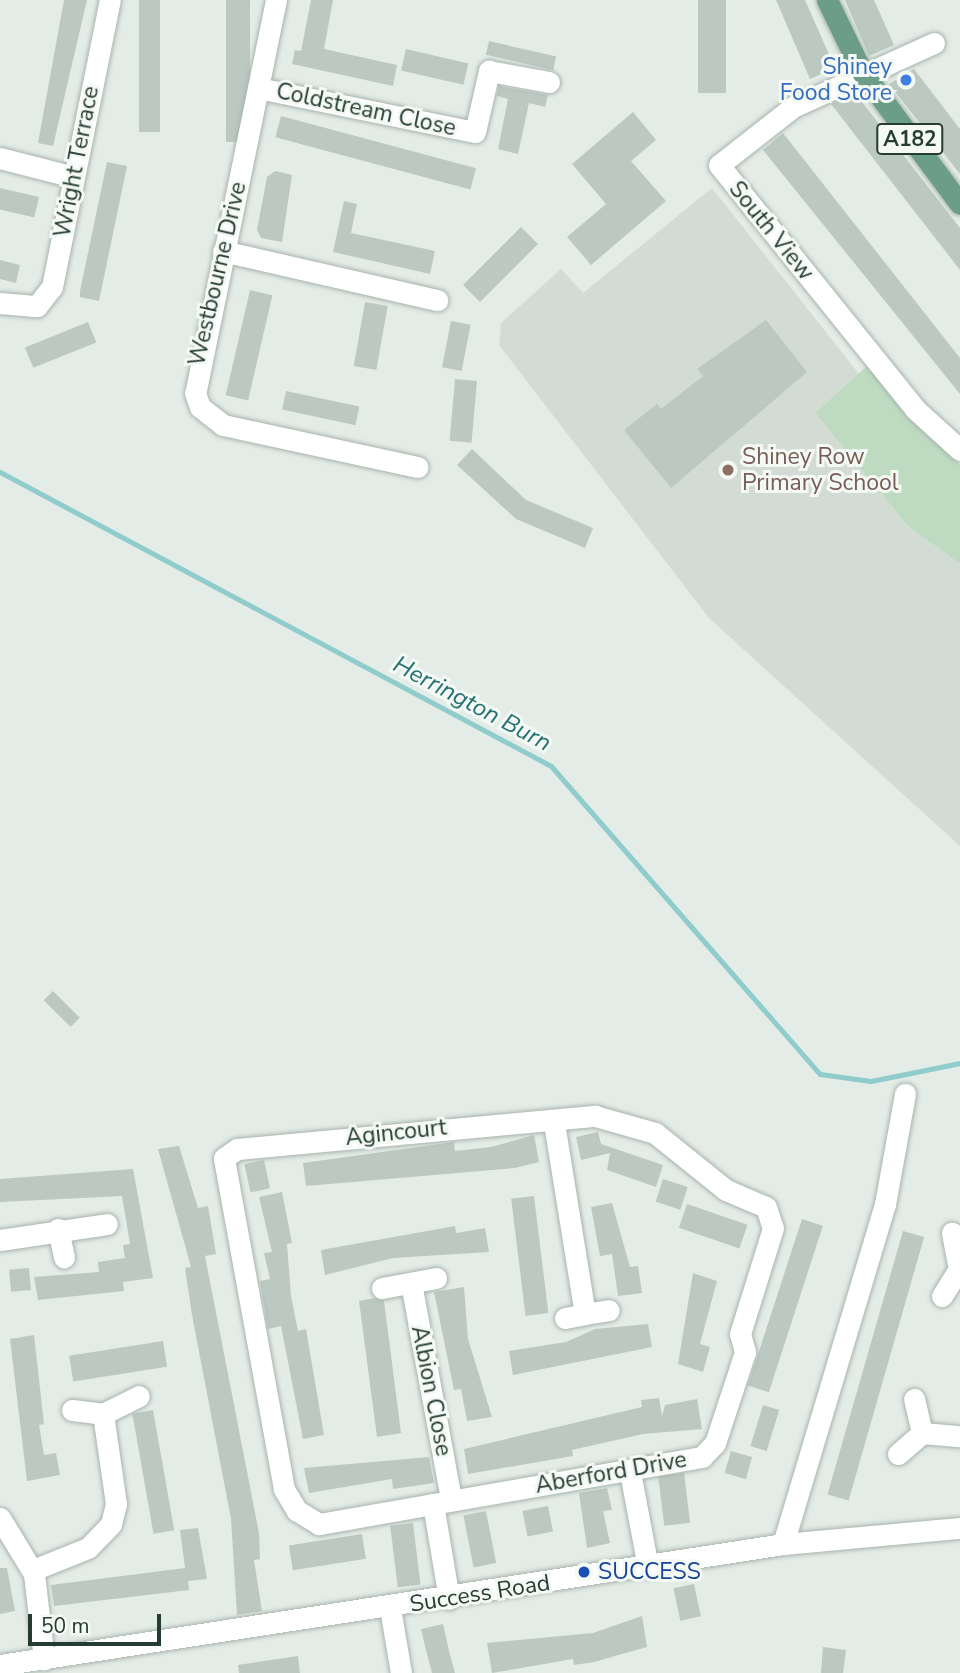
<!DOCTYPE html>
<style>
body{margin:0}
#map{position:relative;width:960px;height:1673px;overflow:hidden;background:#e4ece7;font-family:"Nunito Sans",sans-serif}
div>[style]{position:absolute}
.built>*{inset:0;background:#d2dcd5}
.green>*{inset:0;background:#bedbc1}
.stream>*{height:5px;margin:-2.5px;padding:0 2.5px;transform-origin:2.5px;border-radius:2.5px;background:#90cccb}
.building>*{inset:0;background:#bcc9c2;transform-origin:0 0}
.roads{filter:drop-shadow(0 0 2px #a7b4ad) drop-shadow(0 0 2px #a7b4ad)}
.minor>*{height:21px;margin:-10.5px;padding:0 10.5px;transform-origin:10.5px;border-radius:10.5px;background:#fff}
.major>*{height:21px;margin:-10.5px;padding:0 10.5px;transform-origin:10.5px;border-radius:10.5px;background:#6c9d88}
.dots>*{width:19px;height:19px;translate:-50% -50%;box-sizing:border-box;border:4px solid #f4f9f5;border-radius:50%}
span{translate:-50% -50%;white-space:nowrap;text-align:center;line-height:1.15;-webkit-text-stroke:6px #f4f9f5;paint-order:stroke}
.shield-label span{padding:2px 5px;background:#f4f9f5;border:2px solid;border-radius:5px;-webkit-text-stroke-width:0}
.shield-label{font-size:21px;color:#253c32;font-weight:700}
.shop-label{font-size:23px;color:#366cbe}
.right{translate:-100% -50%;text-align:right}
.street-label{font-size:23px;color:#253c32}
.education-label{font-size:23px;color:#785e54}
.left{translate:0 -50%;text-align:left}
.transit-label{font-size:23px;color:#164399}
.water-label{font-size:24px;color:#247372;font-style:italic}
.scale{position:absolute;left:28px;top:1614px;width:133px;height:32px;box-sizing:border-box;border:4px solid #253c32;border-top:0;padding-left:9px;font-size:21px;line-height:24px;white-space:nowrap;color:#253c32;-webkit-text-stroke:5px #f4f9f5;paint-order:stroke}
</style>
<div id="map">
<div class="built">
<i style="clip-path:polygon(712px 188px,859px 374px,815px 413px,908px 526px,960px 564px,960px 846px,709px 618px,499px 345px,501px 323px,561px 269px,583px 293px)"></i>
</div>
<div class="green">
<i style="clip-path:polygon(868px 365px,960px 465px,960px 564px,908px 526px,815px 413px)"></i>
</div>
<div class="stream">
<i style="left:0;top:472px;width:625px;rotate:28.08deg"></i>
<i style="left:551px;top:766px;width:409px;rotate:48.9deg"></i>
<i style="left:820px;top:1074px;width:51px;rotate:7.8deg"></i>
<i style="left:871px;top:1081px;width:91px;rotate:-11.4deg"></i>
</div>
<div class="building">
<i style="clip-path:polygon(64px 0,87px 0,53px 146px,38px 143px)"></i>
<i style="left:139px;top:0;width:21px;height:132px"></i>
<i style="left:226px;top:0;width:24px;height:142px"></i>
<i style="clip-path:polygon(311px 0,333px 0,324px 49px,397px 65px,393px 86px,292px 64px,295px 50px,301px 51px)"></i>
<i style="left:698px;top:0;width:28px;height:93px"></i>
<i style="clip-path:polygon(776px 0,805px 0,835px 68px,810px 79px)"></i>
<i style="clip-path:polygon(845px 0,874px 0,894px 45px,869px 56px)"></i>
<i style="left:489px;top:41px;width:69px;height:14px;rotate:13deg"></i>
<i style="left:406px;top:49px;width:64px;height:22px;rotate:13deg"></i>
<i style="clip-path:polygon(914px 69px,960px 129px,960px 174px,889px 84px)"></i>
<i style="clip-path:polygon(499px 86px,548px 95px,545px 107px,529px 103px,518px 154px,498px 149px,508px 99px,497px 96px)"></i>
<i style="clip-path:polygon(855px 93px,960px 228px,960px 270px,831px 104px)"></i>
<i style="clip-path:polygon(633px 112px,656px 140px,631px 161px,666px 201px,591px 265px,567px 237px,606px 204px,572px 164px)"></i>
<i style="left:281px;top:116px;width:202px;height:22px;rotate:15deg"></i>
<i style="clip-path:polygon(783px 133px,960px 358px,960px 394px,763px 150px)"></i>
<i style="clip-path:polygon(107px 162px,127px 166px,99px 301px,80px 297px,80px 291px)"></i>
<i style="clip-path:polygon(275px 171px,292px 175px,282px 242px,261px 238px,257px 230px,267px 177px)"></i>
<i style="left:0;top:188px;width:40px;height:21px;rotate:13deg"></i>
<i style="clip-path:polygon(344px 201px,357px 204px,351px 233px,435px 251px,430px 274px,333px 252px)"></i>
<i style="left:521px;top:227px;width:24px;height:82px;rotate:45deg"></i>
<i style="clip-path:polygon(0 260px,20px 265px,16px 283px,0 279px)"></i>
<i style="left:250px;top:290px;width:23px;height:108px;rotate:13deg"></i>
<i style="left:365px;top:302px;width:23px;height:65px;rotate:10deg"></i>
<i style="clip-path:polygon(766px 320px,807px 372px,671px 488px,624px 430px,657px 404px,661px 409px,703px 376px,697px 369px)"></i>
<i style="left:451px;top:321px;width:20px;height:47px;rotate:11deg"></i>
<i style="left:88px;top:322px;width:22px;height:68px;rotate:68deg"></i>
<i style="left:455px;top:379px;width:22px;height:62px;rotate:5deg"></i>
<i style="left:286px;top:391px;width:75px;height:19px;rotate:12deg"></i>
<i style="clip-path:polygon(472px 449px,526px 500px,593px 528px,585px 548px,516px 519px,457px 465px)"></i>
<i style="left:53px;top:991px;width:38px;height:13px;rotate:45deg"></i>
<i style="clip-path:polygon(598px 1132px,601px 1144px,663px 1165px,656px 1187px,607px 1170px,610px 1153px,581px 1160px,576px 1137px)"></i>
<i style="clip-path:polygon(534px 1135px,539px 1162px,515px 1168px,306px 1186px,303px 1163px,454px 1142px,455px 1151px,491px 1147px)"></i>
<i style="clip-path:polygon(179px 1146px,198px 1208px,208px 1206px,216px 1254px,205px 1256px,259px 1533px,260px 1559px,254px 1560px,262px 1611px,237px 1615px,231px 1519px,192px 1315px,185px 1268px,191px 1267px,158px 1149px)"></i>
<i style="left:264px;top:1160px;width:29px;height:20px;rotate:78deg"></i>
<i style="clip-path:polygon(133px 1169px,153px 1278px,123px 1282px,124px 1291px,38px 1300px,34px 1277px,99px 1272px,98px 1262px,125px 1258px,123px 1245px,130px 1244px,122px 1196px,0 1202px,0 1179px)"></i>
<i style="left:663px;top:1179px;width:26px;height:24px;rotate:18deg"></i>
<i style="clip-path:polygon(282px 1192px,292px 1243px,287px 1244px,291px 1296px,298px 1331px,306px 1329px,324px 1435px,303px 1439px,281px 1326px,268px 1329px,260px 1281px,270px 1279px,264px 1253px,272px 1252px,259px 1197px)"></i>
<i style="left:534px;top:1196px;width:118px;height:23px;rotate:83deg"></i>
<i style="clip-path:polygon(612px 1203px,630px 1267px,638px 1266px,642px 1293px,618px 1296px,612px 1254px,600px 1256px,591px 1207px)"></i>
<i style="left:687px;top:1204px;width:64px;height:25px;rotate:19deg"></i>
<i style="left:802px;top:1219px;width:22px;height:175px;rotate:18deg"></i>
<i style="clip-path:polygon(455px 1226px,456px 1233px,485px 1228px,489px 1252px,393px 1258px,325px 1275px,321px 1250px)"></i>
<i style="left:903px;top:1231px;width:22px;height:274px;rotate:16deg"></i>
<i style="left:29px;top:1268px;width:22px;height:20px;rotate:85deg"></i>
<i style="clip-path:polygon(693px 1273px,717px 1281px,700px 1344px,710px 1347px,703px 1372px,678px 1364px)"></i>
<i style="clip-path:polygon(464px 1287px,468px 1339px,492px 1417px,467px 1421px,461px 1389px,454px 1390px,434px 1292px)"></i>
<i style="clip-path:polygon(375px 1298px,384px 1301px,401px 1433px,377px 1437px,359px 1301px)"></i>
<i style="clip-path:polygon(648px 1324px,652px 1347px,513px 1375px,509px 1351px,566px 1342px,595px 1329px)"></i>
<i style="clip-path:polygon(34px 1335px,44px 1424px,39px 1425px,44px 1455px,56px 1453px,60px 1475px,27px 1481px,10px 1339px)"></i>
<i style="left:163px;top:1341px;width:26px;height:95px;rotate:81deg"></i>
<i style="clip-path:polygon(659px 1398px,662px 1416px,665px 1405px,697px 1399px,702px 1429px,643px 1434px,572px 1450px,573px 1456px,468px 1474px,464px 1449px,642px 1407px,641px 1400px)"></i>
<i style="left:763px;top:1405px;width:17px;height:43px;rotate:17deg"></i>
<i style="left:153px;top:1410px;width:122px;height:21px;rotate:80deg"></i>
<i style="left:731px;top:1451px;width:22px;height:23px;rotate:16deg"></i>
<i style="clip-path:polygon(429px 1457px,434px 1483px,393px 1489px,392px 1479px,309px 1493px,304px 1468px)"></i>
<i style="left:684px;top:1473px;width:50px;height:26px;rotate:83deg"></i>
<i style="clip-path:polygon(607px 1488px,612px 1510px,603px 1511px,610px 1543px,587px 1548px,579px 1493px)"></i>
<i style="left:548px;top:1506px;width:26px;height:26px;rotate:79deg"></i>
<i style="left:486px;top:1511px;width:53px;height:23px;rotate:79deg"></i>
<i style="left:413px;top:1523px;width:62px;height:23px;rotate:83deg"></i>
<i style="clip-path:polygon(198px 1528px,207px 1579px,188px 1581px,189px 1590px,54px 1606px,51px 1585px,185px 1568px,180px 1530px)"></i>
<i style="left:362px;top:1534px;width:25px;height:74px;rotate:81deg"></i>
<i style="clip-path:polygon(0 1568px,7px 1568px,15px 1611px,0 1614px)"></i>
<i style="left:694px;top:1584px;width:33px;height:21px;rotate:78deg"></i>
<i style="clip-path:polygon(642px 1616px,647px 1647px,594px 1662px,574px 1665px,573px 1659px,492px 1673px,487px 1643px,593px 1633px)"></i>
<i style="clip-path:polygon(443px 1624px,449px 1651px,455px 1673px,432px 1673px,426px 1650px,421px 1629px)"></i>
<i style="clip-path:polygon(823px 1647px,846px 1650px,843px 1673px,821px 1673px)"></i>
<i style="clip-path:polygon(298px 1656px,300px 1673px,239px 1673px,238px 1665px)"></i>
</div>
<div class="roads">
<div class="minor">
<i style="left:276px;top:0;width:401px;rotate:101.6deg"></i>
<i style="left:195px;top:393px;width:15px;rotate:70deg"></i>
<i style="left:200px;top:407px;width:29px;rotate:38deg"></i>
<i style="left:223px;top:425px;width:199px;rotate:12.2deg"></i>
<i style="left:934px;top:43px;width:155px;rotate:155.6deg"></i>
<i style="left:793px;top:107px;width:94px;rotate:141.9deg"></i>
<i style="left:719px;top:165px;width:313px;rotate:51.2deg"></i>
<i style="left:915px;top:409px;width:61px;rotate:42.3deg"></i>
<i style="left:258px;top:88px;width:221px;rotate:11.5deg"></i>
<i style="left:475px;top:132px;width:63px;rotate:-77.1deg"></i>
<i style="left:489px;top:71px;width:61px;rotate:10.4deg"></i>
<i style="left:0;top:158px;width:76px;rotate:14.4deg"></i>
<i style="left:223px;top:251px;width:220px;rotate:12.9deg"></i>
<i style="left:0;top:303px;width:37px;rotate:5deg"></i>
<i style="left:37px;top:306px;width:24px;rotate:-52deg"></i>
<i style="left:52px;top:287px;width:293px;rotate:-78.6deg"></i>
<i style="left:554px;top:1123px;width:193px;rotate:80.8deg"></i>
<i style="left:585px;top:1314px;width:24px;rotate:-9deg"></i>
<i style="left:58px;top:1229px;width:29px;rotate:78deg"></i>
<i style="left:0;top:1240px;width:108px;rotate:-8.5deg"></i>
<i style="left:411px;top:1283px;width:220px;rotate:79.5deg"></i>
<i style="left:382px;top:1288px;width:55px;rotate:-10.5deg"></i>
<i style="left:942px;top:1296px;width:32px;rotate:-58deg"></i>
<i style="left:959px;top:1269px;width:37px;rotate:-101deg"></i>
<i style="left:565px;top:1318px;width:20px;rotate:-11deg"></i>
<i style="left:72px;top:1410px;width:31px;rotate:7deg"></i>
<i style="left:103px;top:1414px;width:40px;rotate:-26.6deg"></i>
<i style="left:922px;top:1433px;width:38px;rotate:5deg"></i>
<i style="left:898px;top:1454px;width:32px;rotate:-41deg"></i>
<i style="left:922px;top:1433px;width:35px;rotate:-103deg"></i>
<i style="left:630px;top:1472px;width:97px;rotate:79.3deg"></i>
<i style="left:433px;top:1504px;width:116px;rotate:170deg"></i>
<i style="left:319px;top:1524px;width:26px;rotate:-149deg"></i>
<i style="left:297px;top:1511px;width:26px;rotate:-121deg"></i>
<i style="left:284px;top:1489px;width:336px;rotate:-100.3deg"></i>
<i style="left:224px;top:1158px;width:16px;rotate:-35deg"></i>
<i style="left:237px;top:1149px;width:360px;rotate:-5.3deg"></i>
<i style="left:595px;top:1116px;width:62px;rotate:15.8deg"></i>
<i style="left:655px;top:1133px;width:91px;rotate:38.8deg"></i>
<i style="left:726px;top:1190px;width:43px;rotate:23deg"></i>
<i style="left:766px;top:1207px;width:22px;rotate:72deg"></i>
<i style="left:773px;top:1228px;width:111px;rotate:107.3deg"></i>
<i style="left:740px;top:1334px;width:19px;rotate:74deg"></i>
<i style="left:745px;top:1352px;width:96px;rotate:108.2deg"></i>
<i style="left:715px;top:1443px;width:19px;rotate:133deg"></i>
<i style="left:702px;top:1457px;width:273px;rotate:170.1deg"></i>
<i style="left:433px;top:1504px;width:96px;rotate:80.4deg"></i>
<i style="left:0;top:1518px;width:66px;rotate:58.7deg"></i>
<i style="left:34px;top:1574px;width:86px;rotate:83.3deg"></i>
<i style="left:783px;top:1544px;width:355px;rotate:-73.3deg"></i>
<i style="left:885px;top:1204px;width:112px;rotate:-79.7deg"></i>
<i style="left:33px;top:1570px;width:59px;rotate:-21.8deg"></i>
<i style="left:88px;top:1548px;width:33px;rotate:-46deg"></i>
<i style="left:111px;top:1524px;width:21px;rotate:-76deg"></i>
<i style="left:116px;top:1504px;width:91px;rotate:-98.2deg"></i>
<i style="left:390px;top:1608px;width:66px;rotate:80.4deg"></i>
<i style="left:0;top:1665px;width:792px;rotate:-8.78deg"></i>
<i style="left:783px;top:1544px;width:178px;rotate:-5.2deg"></i>
</div>
<div class="major">
<i style="left:827px;top:0;width:80px;rotate:64.1deg"></i>
<i style="left:862px;top:72px;width:164px;rotate:53.4deg"></i>
</div>
</div>
<div class="dots">
<i style="left:906px;top:80px;background:#3f7fe0"></i>
<i style="left:728px;top:470px;background:#8d6e63"></i>
<i style="left:584px;top:1572px;background:#1a4fb4"></i>
</div>
<div class="shield-label">
<span style="left:910px;top:139px">A182</span>
</div>
<div class="shop-label">
<span class="right" style="left:892px;top:80px">Shiney<br>Food Store</span>
</div>
<div class="street-label">
<span style="left:366px;top:110px;rotate:12deg">Coldstream Close</span>
<span style="left:77px;top:162px;rotate:-79deg">Wright Terrace</span>
<span style="left:771px;top:231px;rotate:51deg">South View</span>
<span style="left:218px;top:274px;rotate:-77deg">Westbourne Drive</span>
<span style="left:396px;top:1133px;rotate:-6deg">Agincourt</span>
<span style="left:431px;top:1391px;rotate:79deg">Albion Close</span>
<span style="left:611px;top:1473px;rotate:-10deg">Aberford Drive</span>
<span style="left:480px;top:1594px;rotate:-9deg">Success Road</span>
</div>
<div class="education-label">
<span class="left" style="left:742px;top:470px">Shiney Row<br>Primary School</span>
</div>
<div class="transit-label">
<span class="left" style="left:598px;top:1572px">SUCCESS</span>
</div>
<div class="water-label">
<span style="left:472px;top:704px;rotate:28deg">Herrington Burn</span>
</div>
<div class="scale">50 m</div>
</div>
